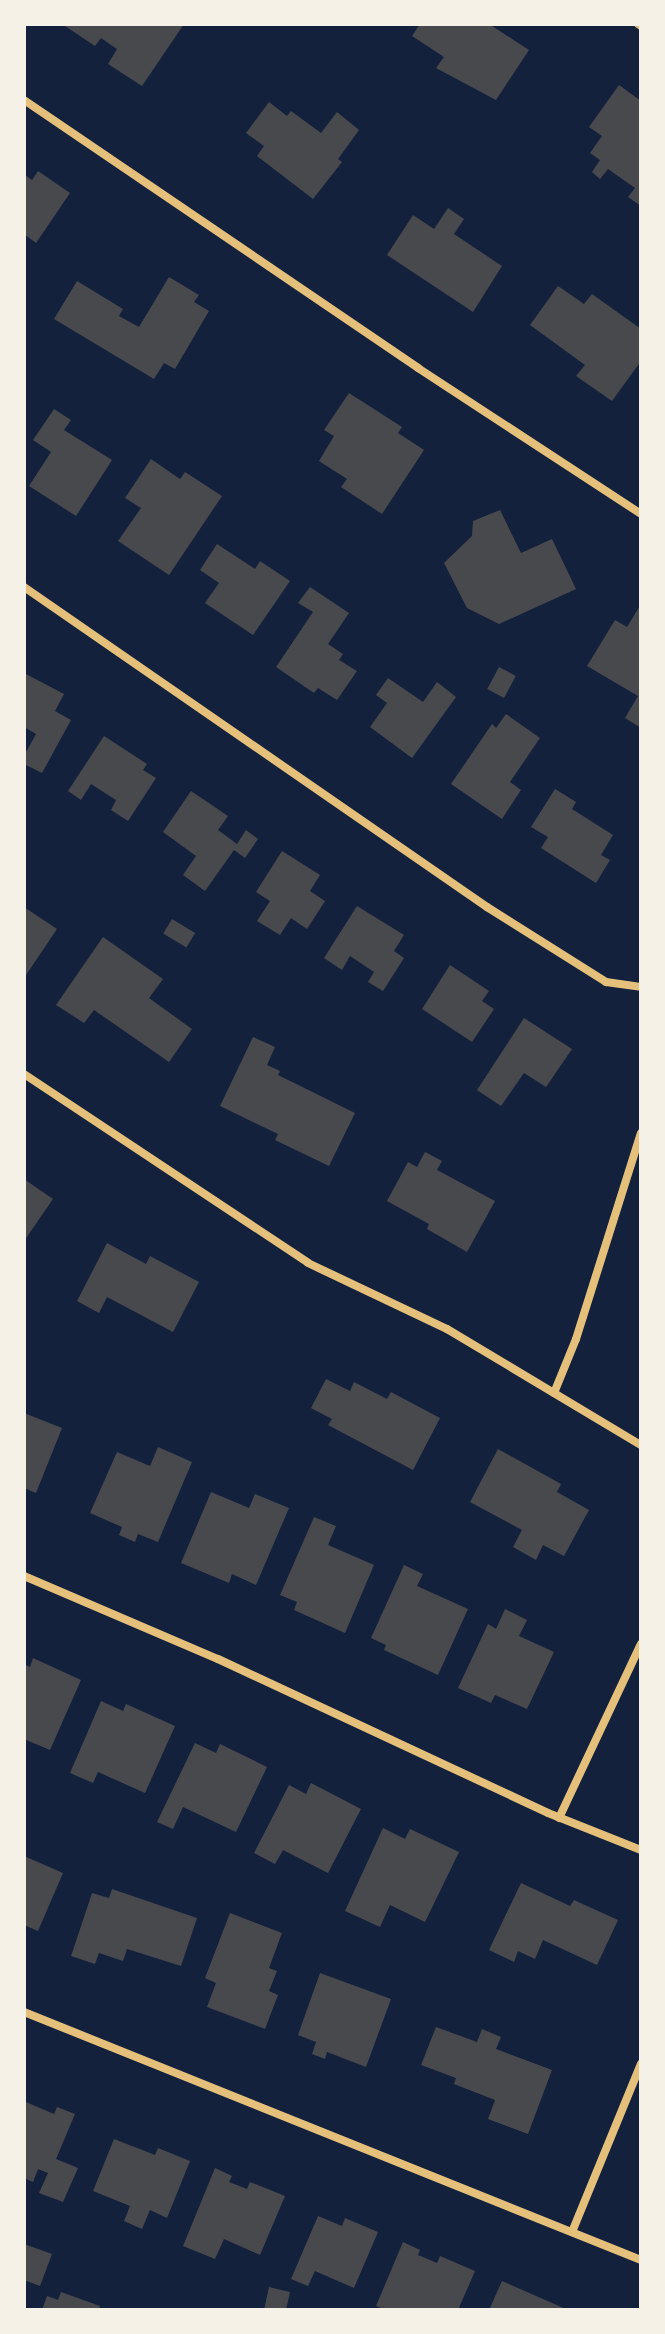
<!DOCTYPE html>
<style>
body{margin:0}
#map{position:relative;width:665px;height:2334px;overflow:hidden;background:#14213d;font-family:"Fira Sans",sans-serif}
div>[style]{position:absolute}
.building>*{inset:0;background:#48494c;transform-origin:0 0}
.minor>*{height:8px;margin:-4px;padding:0 4px;transform-origin:4px;border-radius:4px;background:#e5c07b}
span{translate:-50% -50%;white-space:nowrap;text-align:center;line-height:1.15;-webkit-text-stroke:8px #f6f1e7;paint-order:stroke}
.frame{position:absolute;inset:0;border:26px solid #f6f1e7;pointer-events:none}
</style>
<div id="map">
<div class="building">
<i style="clip-path:polygon(62px 24px,184px 24px,142px 86px,108px 64px,117px 49px,101px 38px,95px 46px)"></i>
<i style="clip-path:polygon(420px 24px,489px 24px,529px 50px,496px 100px,436px 68px,444px 57px,412px 36px)"></i>
<i style="clip-path:polygon(619px 85px,641px 101px,641px 206px,628px 197px,635px 188px,608px 169px,600px 179px,592px 172px,600px 160px,590px 153px,602px 136px,589px 127px)"></i>
<i style="clip-path:polygon(269px 102px,287px 116px,291px 111px,321px 133px,337px 112px,359px 130px,338px 159px,342px 162px,313px 199px,257px 156px,264px 146px,246px 133px)"></i>
<i style="clip-path:polygon(38px 171px,70px 193px,36px 243px,24px 234px,24px 174px,32px 180px)"></i>
<i style="clip-path:polygon(448px 208px,464px 219px,454px 234px,502px 266px,473px 312px,387px 255px,413px 215px,434px 229px)"></i>
<i style="clip-path:polygon(169px 277px,199px 295px,194px 302px,209px 311px,175px 369px,164px 363px,154px 379px,54px 319px,77px 281px,123px 309px,119px 316px,139px 327px)"></i>
<i style="clip-path:polygon(558px 286px,584px 304px,592px 294px,641px 329px,641px 361px,612px 401px,576px 376px,585px 365px,530px 325px)"></i>
<i style="clip-path:polygon(349px 393px,402px 427px,398px 433px,424px 450px,382px 514px,341px 487px,347px 479px,319px 461px,334px 436px,324px 430px)"></i>
<i style="clip-path:polygon(54px 409px,71px 420px,64px 430px,112px 460px,76px 516px,29px 486px,51px 452px,33px 440px)"></i>
<i style="clip-path:polygon(151px 459px,180px 479px,185px 472px,222px 496px,169px 575px,118px 541px,141px 508px,125px 498px)"></i>
<i style="clip-path:polygon(500px 510px,521px 553px,552px 539px,576px 589px,499px 624px,467px 608px,444px 563px,472px 536px,473px 521px)"></i>
<i style="clip-path:polygon(217px 544px,255px 569px,260px 561px,290px 581px,253px 635px,205px 603px,219px 583px,200px 570px)"></i>
<i style="clip-path:polygon(310px 587px,349px 613px,328px 644px,343px 654px,339px 660px,357px 671px,337px 700px,318px 688px,314px 693px,276px 667px,313px 612px,298px 603px)"></i>
<i style="clip-path:polygon(641px 604px,641px 728px,625px 718px,638px 696px,587px 666px,615px 620px,627px 627px)"></i>
<i style="left:499px;top:667px;width:19px;height:25px;rotate:28deg"></i>
<i style="clip-path:polygon(24px 673px,64px 694px,55px 711px,71px 720px,42px 773px,24px 764px,24px 756px,36px 734px,24px 727px)"></i>
<i style="clip-path:polygon(388px 678px,423px 702px,437px 682px,456px 697px,412px 758px,370px 727px,387px 703px,376px 695px)"></i>
<i style="clip-path:polygon(506px 714px,540px 738px,510px 782px,521px 790px,502px 819px,451px 784px,492px 724px,496px 728px)"></i>
<i style="clip-path:polygon(104px 736px,147px 764px,143px 770px,156px 778px,128px 821px,111px 810px,116px 800px,91px 784px,81px 800px,68px 791px)"></i>
<i style="clip-path:polygon(555px 789px,576px 802px,572px 809px,613px 835px,601px 855px,610px 860px,596px 883px,541px 848px,548px 837px,531px 827px)"></i>
<i style="clip-path:polygon(191px 791px,228px 816px,218px 830px,237px 844px,246px 830px,258px 839px,245px 858px,234px 850px,205px 891px,183px 875px,196px 856px,163px 832px)"></i>
<i style="clip-path:polygon(282px 851px,320px 875px,310px 891px,325px 901px,307px 929px,291px 918px,280px 935px,257px 921px,270px 901px,256px 892px)"></i>
<i style="clip-path:polygon(357px 906px,404px 935px,394px 951px,404px 958px,383px 991px,368px 982px,374px 972px,350px 956px,342px 970px,324px 958px)"></i>
<i style="clip-path:polygon(24px 907px,57px 929px,24px 978px)"></i>
<i style="left:172px;top:919px;width:27px;height:17px;rotate:31deg"></i>
<i style="clip-path:polygon(103px 937px,163px 979px,149px 998px,192px 1029px,169px 1062px,94px 1010px,84px 1023px,56px 1005px)"></i>
<i style="clip-path:polygon(450px 965px,489px 991px,482px 1001px,494px 1009px,472px 1042px,422px 1009px)"></i>
<i style="clip-path:polygon(524px 1018px,572px 1049px,546px 1087px,524px 1073px,501px 1106px,477px 1090px)"></i>
<i style="clip-path:polygon(253px 1037px,275px 1047px,267px 1065px,280px 1071px,278px 1075px,355px 1113px,329px 1166px,275px 1140px,278px 1134px,220px 1106px)"></i>
<i style="clip-path:polygon(425px 1152px,442px 1161px,437px 1170px,495px 1201px,467px 1252px,427px 1229px,429px 1224px,387px 1201px,408px 1162px,417px 1167px)"></i>
<i style="clip-path:polygon(24px 1179px,53px 1199px,24px 1241px)"></i>
<i style="clip-path:polygon(107px 1243px,146px 1264px,150px 1256px,199px 1282px,173px 1332px,107px 1297px,99px 1313px,77px 1301px)"></i>
<i style="clip-path:polygon(326px 1379px,350px 1391px,354px 1382px,387px 1399px,391px 1392px,440px 1418px,413px 1470px,328px 1425px,332px 1419px,311px 1408px)"></i>
<i style="clip-path:polygon(24px 1413px,62px 1428px,36px 1493px,24px 1488px)"></i>
<i style="clip-path:polygon(158px 1447px,192px 1462px,158px 1542px,138px 1534px,135px 1542px,119px 1535px,122px 1527px,90px 1513px,117px 1452px,150px 1466px)"></i>
<i style="clip-path:polygon(498px 1449px,561px 1484px,557px 1492px,589px 1510px,564px 1556px,543px 1545px,536px 1560px,513px 1547px,522px 1530px,470px 1502px)"></i>
<i style="clip-path:polygon(211px 1492px,249px 1508px,255px 1494px,289px 1508px,256px 1585px,232px 1574px,229px 1583px,181px 1563px)"></i>
<i style="clip-path:polygon(314px 1517px,336px 1526px,328px 1545px,374px 1565px,345px 1633px,294px 1610px,297px 1602px,280px 1595px)"></i>
<i style="clip-path:polygon(404px 1565px,423px 1574px,417px 1586px,468px 1609px,438px 1675px,384px 1650px,386px 1645px,371px 1638px)"></i>
<i style="clip-path:polygon(505px 1609px,527px 1620px,519px 1636px,554px 1652px,527px 1709px,495px 1695px,491px 1703px,458px 1688px,488px 1624px,496px 1629px)"></i>
<i style="clip-path:polygon(33px 1658px,81px 1680px,50px 1750px,24px 1739px,24px 1664px,30px 1667px)"></i>
<i style="clip-path:polygon(101px 1701px,123px 1711px,126px 1704px,175px 1726px,145px 1793px,98px 1772px,93px 1783px,70px 1773px)"></i>
<i style="clip-path:polygon(195px 1743px,216px 1753px,220px 1744px,267px 1767px,236px 1832px,183px 1807px,173px 1829px,157px 1822px)"></i>
<i style="clip-path:polygon(311px 1783px,361px 1809px,328px 1873px,283px 1850px,275px 1864px,254px 1853px,289px 1785px,306px 1794px)"></i>
<i style="clip-path:polygon(383px 1828px,405px 1839px,410px 1829px,459px 1852px,425px 1922px,390px 1905px,380px 1927px,345px 1911px)"></i>
<i style="clip-path:polygon(24px 1856px,63px 1873px,38px 1931px,24px 1925px)"></i>
<i style="clip-path:polygon(521px 1883px,570px 1906px,574px 1900px,618px 1920px,597px 1965px,543px 1940px,535px 1959px,518px 1951px,514px 1962px,489px 1950px)"></i>
<i style="clip-path:polygon(112px 1889px,197px 1918px,181px 1966px,127px 1949px,123px 1961px,99px 1953px,95px 1964px,71px 1956px,92px 1893px,109px 1898px)"></i>
<i style="clip-path:polygon(230px 1913px,282px 1933px,269px 1968px,277px 1971px,269px 1991px,278px 1995px,265px 2029px,207px 2007px,216px 1983px,205px 1978px)"></i>
<i style="clip-path:polygon(320px 1973px,391px 1999px,366px 2067px,327px 2052px,325px 2059px,312px 2054px,316px 2042px,298px 2035px)"></i>
<i style="clip-path:polygon(436px 2027px,477px 2042px,482px 2029px,501px 2037px,496px 2049px,552px 2070px,528px 2134px,488px 2119px,495px 2100px,454px 2084px,456px 2078px,421px 2065px)"></i>
<i style="clip-path:polygon(26px 2102px,54px 2114px,57px 2107px,75px 2114px,56px 2159px,78px 2168px,63px 2202px,39px 2193px,48px 2173px,38px 2169px,33px 2182px,24px 2178px)"></i>
<i style="clip-path:polygon(114px 2139px,155px 2155px,158px 2148px,190px 2161px,167px 2218px,150px 2210px,142px 2229px,124px 2221px,130px 2206px,93px 2191px)"></i>
<i style="clip-path:polygon(215px 2168px,232px 2176px,229px 2182px,247px 2189px,250px 2182px,285px 2196px,260px 2255px,224px 2239px,215px 2259px,183px 2246px)"></i>
<i style="clip-path:polygon(318px 2216px,342px 2226px,345px 2218px,378px 2232px,354px 2288px,315px 2271px,308px 2286px,291px 2279px)"></i>
<i style="clip-path:polygon(403px 2242px,420px 2250px,418px 2255px,437px 2263px,440px 2256px,475px 2271px,458px 2310px,386px 2310px,376px 2306px)"></i>
<i style="clip-path:polygon(24px 2244px,52px 2254px,40px 2286px,24px 2280px)"></i>
<i style="clip-path:polygon(502px 2281px,568px 2310px,489px 2310px)"></i>
<i style="clip-path:polygon(269px 2287px,290px 2292px,286px 2310px,264px 2310px)"></i>
<i style="clip-path:polygon(61px 2292px,100px 2306px,99px 2310px,42px 2310px,47px 2296px,58px 2300px)"></i>
</div>
<div class="minor">
<i style="left:638px;top:24px;width:4px;rotate:34deg"></i>
<i style="left:24px;top:100px;width:477px;rotate:34.2deg"></i>
<i style="left:418px;top:368px;width:267px;rotate:33.2deg"></i>
<i style="left:24px;top:587px;width:563px;rotate:34.65deg"></i>
<i style="left:487px;top:907px;width:141px;rotate:32.2deg"></i>
<i style="left:606px;top:982px;width:35px;rotate:8deg"></i>
<i style="left:24px;top:1074px;width:341px;rotate:33.6deg"></i>
<i style="left:308px;top:1263px;width:154px;rotate:25.4deg"></i>
<i style="left:447px;top:1329px;width:226px;rotate:30.9deg"></i>
<i style="left:554px;top:1393px;width:58px;rotate:-67.8deg"></i>
<i style="left:576px;top:1339px;width:216px;rotate:-72.5deg"></i>
<i style="left:24px;top:1576px;width:211px;rotate:23.2deg"></i>
<i style="left:218px;top:1659px;width:364px;rotate:25deg"></i>
<i style="left:548px;top:1813px;width:100px;rotate:21.7deg"></i>
<i style="left:559px;top:1818px;width:192px;rotate:-64.8deg"></i>
<i style="left:24px;top:2012px;width:665px;rotate:21.9deg"></i>
<i style="left:572px;top:2232px;width:182px;rotate:-67.7deg"></i>
</div>
<div class="frame"></div>
</div>
